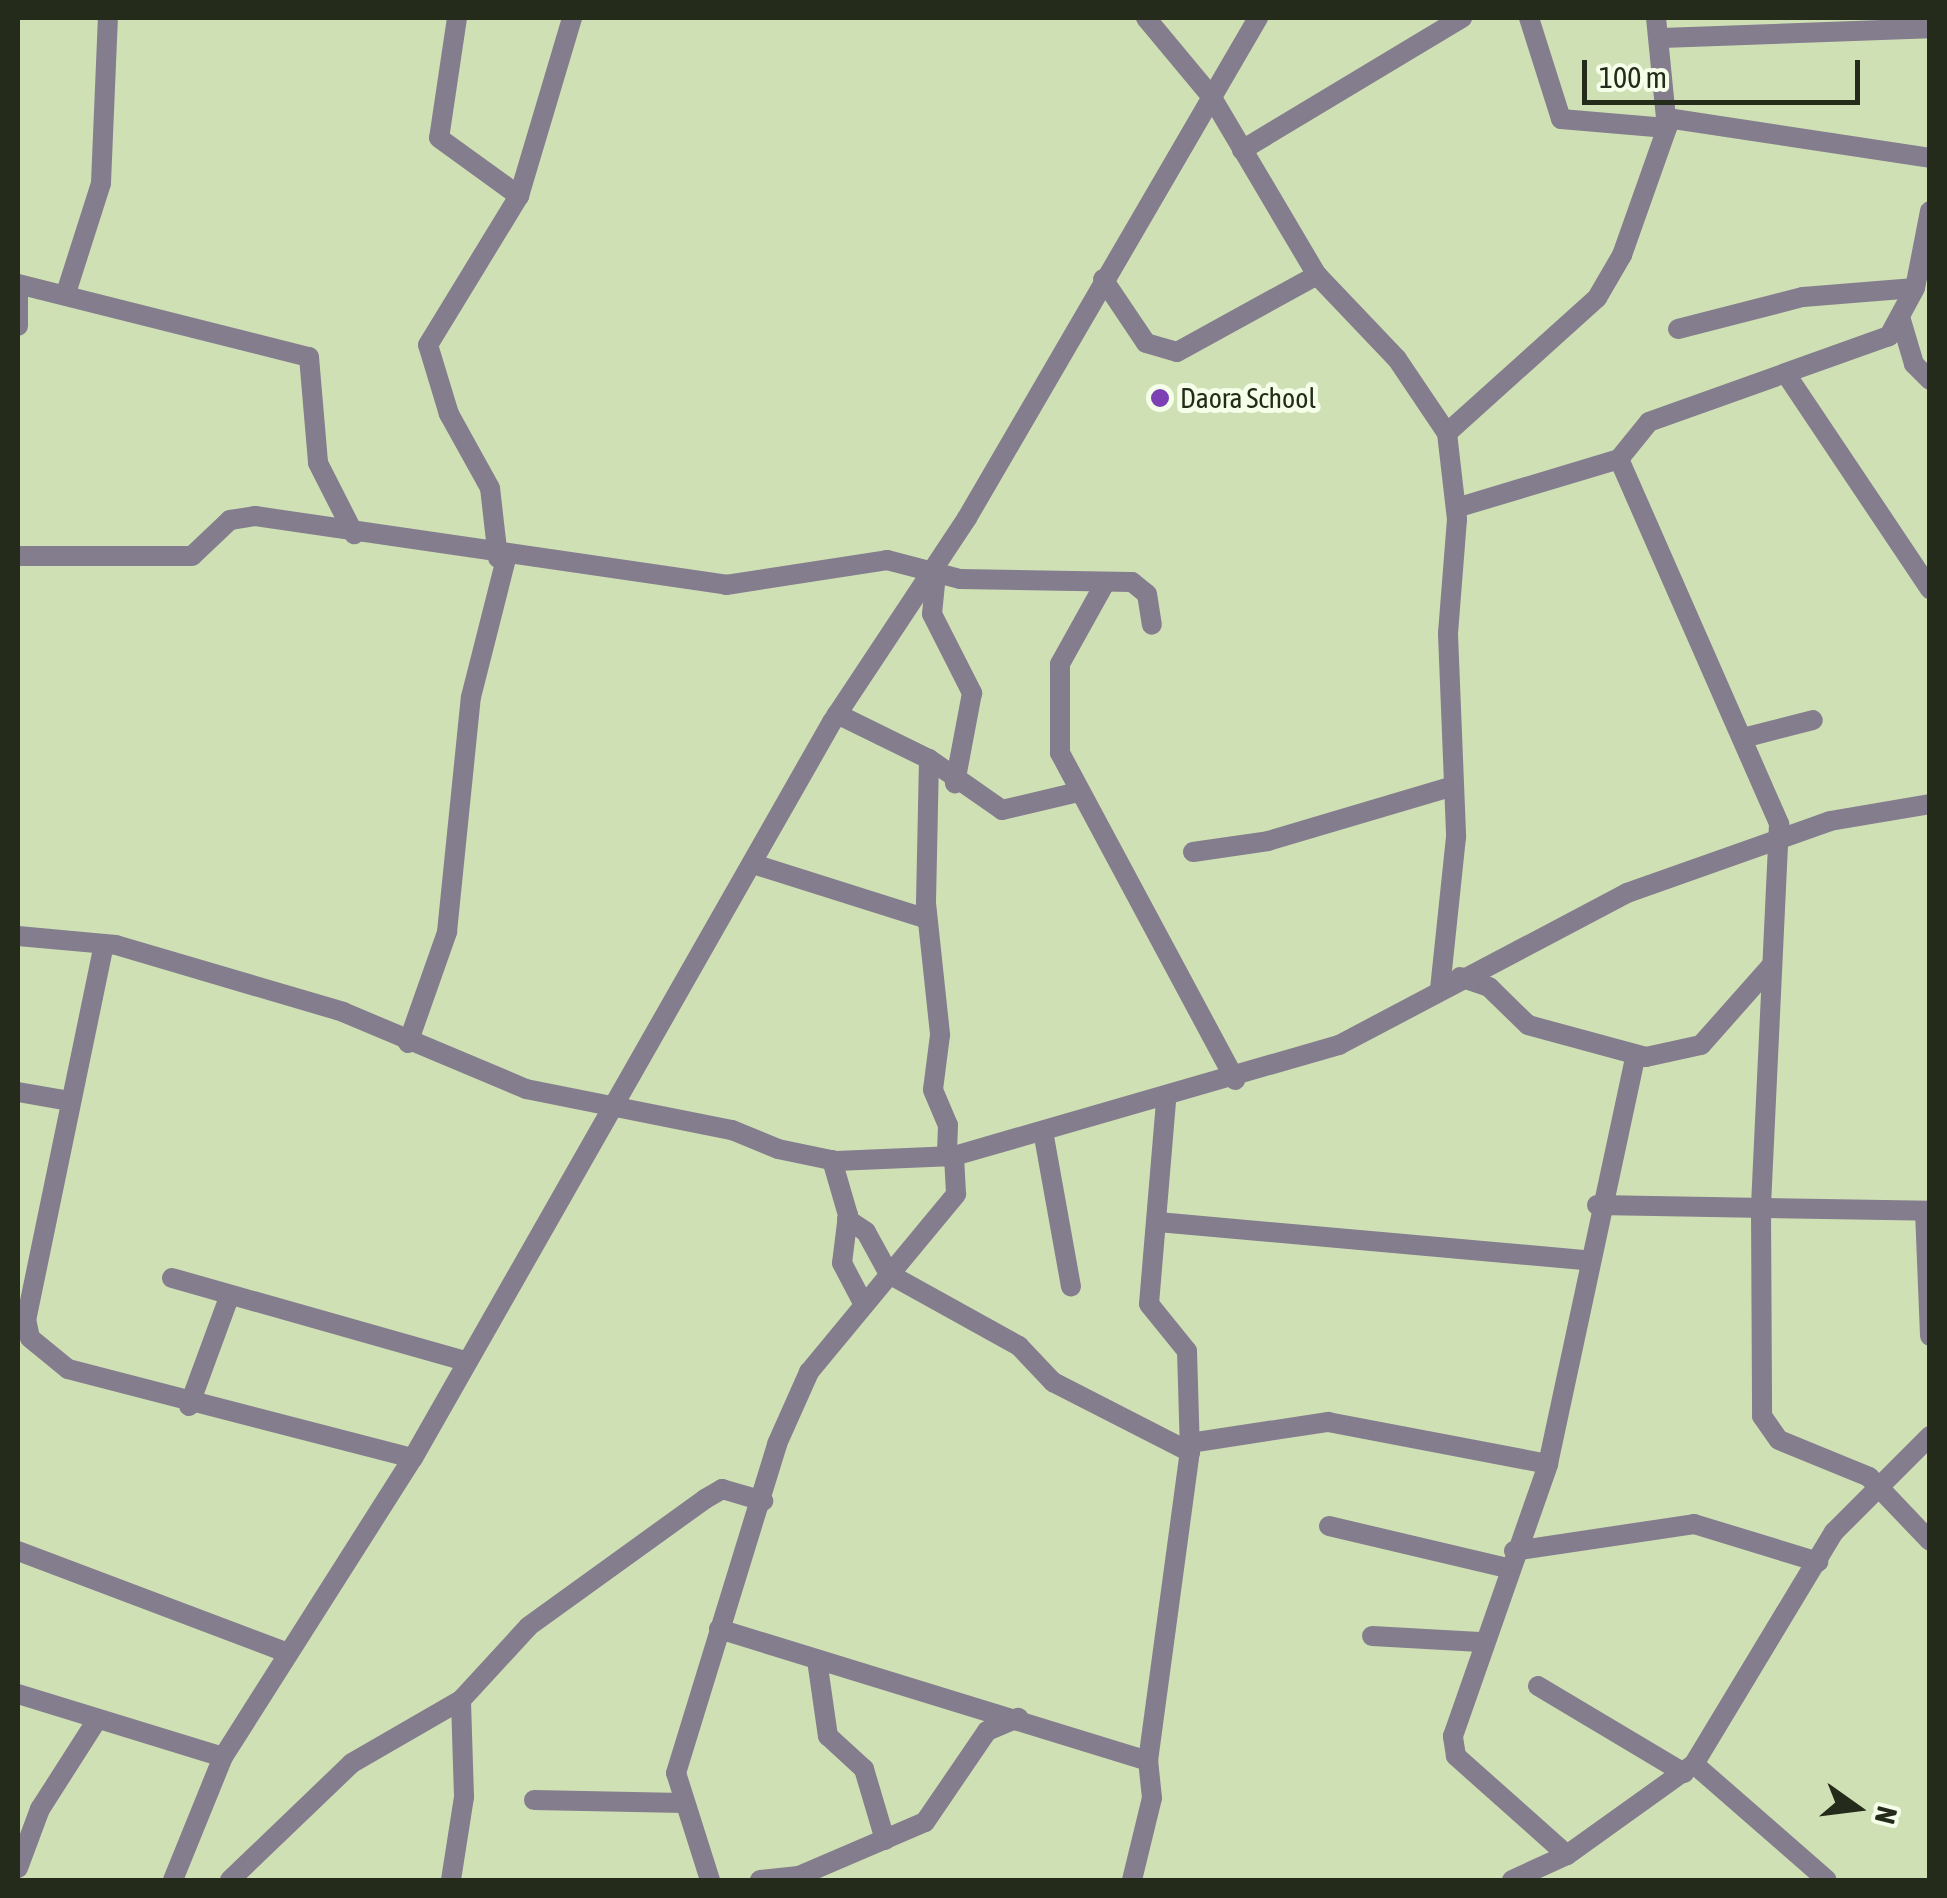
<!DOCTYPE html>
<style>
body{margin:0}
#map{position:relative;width:1947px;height:1898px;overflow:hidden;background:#d0e0b5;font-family:"Asap Condensed",sans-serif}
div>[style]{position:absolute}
.minor>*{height:20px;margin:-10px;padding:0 10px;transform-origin:10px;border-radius:10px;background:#847d8e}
.dots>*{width:28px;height:28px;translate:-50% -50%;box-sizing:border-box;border:5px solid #f5fee8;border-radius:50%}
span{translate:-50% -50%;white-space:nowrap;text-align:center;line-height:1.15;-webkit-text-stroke:10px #f5fee8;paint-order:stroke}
.poi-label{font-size:28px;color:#252b1a}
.left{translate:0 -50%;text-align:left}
.frame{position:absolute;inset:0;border:20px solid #252b1a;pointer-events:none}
.north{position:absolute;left:1807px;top:1758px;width:100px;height:100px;-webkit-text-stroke:8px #f5fee8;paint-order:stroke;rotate:104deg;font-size:28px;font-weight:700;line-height:40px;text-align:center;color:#252b1a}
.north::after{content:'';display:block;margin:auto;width:35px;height:45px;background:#252b1a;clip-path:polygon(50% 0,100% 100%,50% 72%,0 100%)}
.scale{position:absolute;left:1582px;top:60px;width:278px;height:45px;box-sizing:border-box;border:5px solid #252b1a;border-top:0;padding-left:12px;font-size:30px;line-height:35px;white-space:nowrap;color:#252b1a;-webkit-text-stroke:8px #f5fee8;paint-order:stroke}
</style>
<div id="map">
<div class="minor">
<i style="left:457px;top:18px;width:121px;rotate:98.5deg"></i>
<i style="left:439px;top:138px;width:99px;rotate:35.9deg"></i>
<i style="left:1146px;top:18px;width:102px;rotate:50.2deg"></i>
<i style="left:1211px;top:96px;width:208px;rotate:59.4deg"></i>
<i style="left:1317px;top:275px;width:116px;rotate:46.4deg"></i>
<i style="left:1397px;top:359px;width:89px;rotate:56deg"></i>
<i style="left:1447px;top:433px;width:87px;rotate:83.4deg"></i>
<i style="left:1457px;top:519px;width:115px;rotate:94.5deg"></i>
<i style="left:1448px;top:634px;width:203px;rotate:87.7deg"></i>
<i style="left:1456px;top:837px;width:152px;rotate:96deg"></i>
<i style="left:1529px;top:18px;width:106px;rotate:72.4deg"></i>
<i style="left:1561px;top:119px;width:106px;rotate:4.9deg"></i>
<i style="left:1662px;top:38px;width:268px;rotate:-2.1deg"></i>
<i style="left:1667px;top:118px;width:266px;rotate:8.6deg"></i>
<i style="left:1242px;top:150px;width:257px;rotate:-31deg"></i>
<i style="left:1930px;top:211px;width:78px;rotate:101deg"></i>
<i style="left:1915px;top:288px;width:55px;rotate:118.4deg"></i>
<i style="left:1889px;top:336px;width:255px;rotate:160.3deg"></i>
<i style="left:1649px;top:422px;width:48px;rotate:129deg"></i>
<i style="left:1619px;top:459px;width:399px;rotate:66.3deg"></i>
<i style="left:1779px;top:824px;width:385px;rotate:92.7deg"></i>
<i style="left:1761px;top:1209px;width:207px;rotate:89.7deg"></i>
<i style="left:1762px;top:1416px;width:29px;rotate:55deg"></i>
<i style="left:1779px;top:1440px;width:97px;rotate:22.3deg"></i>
<i style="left:1869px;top:1477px;width:88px;rotate:46.4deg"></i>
<i style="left:1103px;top:279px;width:77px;rotate:56.1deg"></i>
<i style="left:1146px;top:343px;width:32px;rotate:16deg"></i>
<i style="left:1177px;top:352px;width:160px;rotate:-28.8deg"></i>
<i style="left:18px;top:284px;width:300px;rotate:14.1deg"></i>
<i style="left:309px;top:357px;width:106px;rotate:85.1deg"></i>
<i style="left:318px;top:463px;width:80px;rotate:63.1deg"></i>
<i style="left:66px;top:293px;width:115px;rotate:-72.3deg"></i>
<i style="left:101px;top:183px;width:165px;rotate:-87.6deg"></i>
<i style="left:18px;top:294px;width:32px;rotate:90deg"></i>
<i style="left:1901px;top:320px;width:46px;rotate:73.5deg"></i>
<i style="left:1914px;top:364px;width:23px;rotate:45deg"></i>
<i style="left:1678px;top:329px;width:129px;rotate:-14.4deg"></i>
<i style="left:1803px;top:297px;width:112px;rotate:-4.6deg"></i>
<i style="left:1786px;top:374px;width:259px;rotate:56.2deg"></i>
<i style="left:1447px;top:433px;width:202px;rotate:-42deg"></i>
<i style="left:1597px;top:298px;width:50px;rotate:-59.8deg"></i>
<i style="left:1622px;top:255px;width:135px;rotate:-70.5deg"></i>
<i style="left:1667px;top:128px;width:111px;rotate:-95.7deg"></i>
<i style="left:1456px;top:508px;width:170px;rotate:-16.7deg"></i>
<i style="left:18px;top:556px;width:174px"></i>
<i style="left:192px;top:556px;width:52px;rotate:-43.5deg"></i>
<i style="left:230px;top:520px;width:25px;rotate:-9deg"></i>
<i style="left:255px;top:516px;width:476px;rotate:8.3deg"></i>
<i style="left:726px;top:585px;width:163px;rotate:-8.8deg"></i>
<i style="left:887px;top:560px;width:75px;rotate:14.6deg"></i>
<i style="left:960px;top:579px;width:172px;rotate:1deg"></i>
<i style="left:1132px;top:582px;width:19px;rotate:39deg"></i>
<i style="left:1147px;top:594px;width:31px;rotate:81deg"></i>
<i style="left:498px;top:558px;width:70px;rotate:-96.5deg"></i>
<i style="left:490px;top:488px;width:85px;rotate:-119deg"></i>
<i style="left:449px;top:414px;width:72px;rotate:-106.9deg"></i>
<i style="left:428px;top:345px;width:175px;rotate:-58.6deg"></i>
<i style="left:519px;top:196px;width:186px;rotate:-73.4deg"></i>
<i style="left:936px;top:574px;width:40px;rotate:95.7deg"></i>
<i style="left:932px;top:614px;width:89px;rotate:63.1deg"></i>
<i style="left:972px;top:693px;width:92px;rotate:100.7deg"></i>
<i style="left:1105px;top:583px;width:93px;rotate:119.1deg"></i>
<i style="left:1060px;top:664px;width:89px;rotate:90deg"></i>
<i style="left:1060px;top:753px;width:371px;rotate:61.8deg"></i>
<i style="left:837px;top:714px;width:102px;rotate:26.1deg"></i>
<i style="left:929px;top:759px;width:89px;rotate:34.9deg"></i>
<i style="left:1002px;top:810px;width:74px;rotate:-13.3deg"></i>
<i style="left:1743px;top:738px;width:72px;rotate:-14.4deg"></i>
<i style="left:929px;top:759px;width:144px;rotate:91.2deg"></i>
<i style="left:926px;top:903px;width:133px;rotate:83.9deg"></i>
<i style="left:940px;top:1035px;width:55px;rotate:97.3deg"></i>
<i style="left:933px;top:1090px;width:38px;rotate:67deg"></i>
<i style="left:948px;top:1125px;width:32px;rotate:92deg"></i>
<i style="left:1193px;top:852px;width:76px;rotate:-8.3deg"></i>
<i style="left:1268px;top:841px;width:194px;rotate:-16.5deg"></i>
<i style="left:753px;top:864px;width:182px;rotate:17.5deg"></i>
<i style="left:18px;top:936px;width:98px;rotate:5.2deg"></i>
<i style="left:116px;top:945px;width:237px;rotate:16.4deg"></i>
<i style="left:343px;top:1012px;width:199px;rotate:22.8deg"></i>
<i style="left:526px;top:1089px;width:210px;rotate:11.3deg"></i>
<i style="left:732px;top:1130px;width:50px;rotate:22.4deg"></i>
<i style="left:778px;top:1149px;width:59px;rotate:11.7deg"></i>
<i style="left:836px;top:1161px;width:118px;rotate:-2.4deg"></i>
<i style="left:954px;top:1156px;width:401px;rotate:-16.1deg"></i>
<i style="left:1339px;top:1045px;width:326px;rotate:-27.8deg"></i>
<i style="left:1627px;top:893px;width:215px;rotate:-19.5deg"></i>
<i style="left:1830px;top:821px;width:101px;rotate:-9.6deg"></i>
<i style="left:104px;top:944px;width:383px;rotate:101.7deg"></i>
<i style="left:26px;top:1319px;width:19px;rotate:78deg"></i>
<i style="left:30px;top:1338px;width:49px;rotate:39.2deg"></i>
<i style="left:68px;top:1369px;width:356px;rotate:14.5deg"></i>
<i style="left:1460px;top:977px;width:31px;rotate:19deg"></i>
<i style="left:1489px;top:987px;width:54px;rotate:44.3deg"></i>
<i style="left:1528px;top:1025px;width:122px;rotate:15.2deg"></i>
<i style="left:1646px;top:1057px;width:56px;rotate:-12.3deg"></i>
<i style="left:1701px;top:1045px;width:107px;rotate:-48.4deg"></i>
<i style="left:408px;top:1043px;width:118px;rotate:-70.6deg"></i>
<i style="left:447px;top:932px;width:236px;rotate:-84.2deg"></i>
<i style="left:471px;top:697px;width:142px;rotate:-75.8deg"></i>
<i style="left:18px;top:1092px;width:53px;rotate:9.8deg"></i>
<i style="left:1043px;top:1131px;width:158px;rotate:79.8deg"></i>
<i style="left:832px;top:1160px;width:57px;rotate:73.8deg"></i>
<i style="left:848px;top:1215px;width:48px;rotate:97.1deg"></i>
<i style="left:842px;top:1263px;width:45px;rotate:62.3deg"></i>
<i style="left:1597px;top:1205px;width:333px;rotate:1deg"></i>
<i style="left:1925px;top:1211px;width:125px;rotate:87.7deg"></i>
<i style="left:847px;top:1219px;width:23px;rotate:34deg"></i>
<i style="left:866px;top:1232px;width:48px;rotate:61.3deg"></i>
<i style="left:889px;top:1274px;width:149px;rotate:29deg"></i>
<i style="left:1019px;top:1346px;width:50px;rotate:46.6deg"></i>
<i style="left:1053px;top:1382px;width:154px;rotate:27.1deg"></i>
<i style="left:1158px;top:1222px;width:430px;rotate:5.1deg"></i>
<i style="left:172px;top:1278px;width:305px;rotate:15.8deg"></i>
<i style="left:189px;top:1406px;width:116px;rotate:-69.8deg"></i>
<i style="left:1190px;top:1443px;width:140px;rotate:-8.7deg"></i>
<i style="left:1328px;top:1422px;width:224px;rotate:10.8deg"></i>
<i style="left:1329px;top:1526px;width:183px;rotate:13.3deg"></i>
<i style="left:18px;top:1551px;width:289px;rotate:20.7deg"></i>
<i style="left:1514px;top:1551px;width:182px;rotate:-8.5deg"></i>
<i style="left:1694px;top:1524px;width:130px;rotate:17deg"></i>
<i style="left:719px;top:1629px;width:449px;rotate:17.1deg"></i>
<i style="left:1372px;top:1636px;width:108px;rotate:3.2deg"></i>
<i style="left:817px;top:1660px;width:77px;rotate:81.8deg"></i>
<i style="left:828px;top:1736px;width:49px;rotate:42.5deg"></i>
<i style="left:864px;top:1769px;width:74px;rotate:73.5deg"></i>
<i style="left:1538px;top:1686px;width:170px;rotate:30.8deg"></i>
<i style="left:18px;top:1694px;width:214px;rotate:17.1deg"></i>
<i style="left:1694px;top:1764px;width:176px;rotate:41.1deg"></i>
<i style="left:534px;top:1800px;width:149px;rotate:1.2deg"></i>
<i style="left:1567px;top:1855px;width:149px;rotate:-138.3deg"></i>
<i style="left:1456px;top:1756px;width:20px;rotate:-99deg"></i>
<i style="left:1453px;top:1736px;width:288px;rotate:-70.7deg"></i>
<i style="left:1548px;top:1464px;width:418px;rotate:-77.9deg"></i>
<i style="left:18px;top:1868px;width:63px;rotate:-69.6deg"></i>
<i style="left:40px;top:1809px;width:106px;rotate:-57.4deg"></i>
<i style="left:173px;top:1880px;width:133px;rotate:-67.9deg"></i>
<i style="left:223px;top:1757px;width:354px;rotate:-57.6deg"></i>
<i style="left:413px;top:1458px;width:847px;rotate:-60.35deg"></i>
<i style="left:832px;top:722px;width:245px;rotate:-56.5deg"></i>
<i style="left:967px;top:518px;width:579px;rotate:-59.8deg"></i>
<i style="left:230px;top:1880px;width:169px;rotate:-43.8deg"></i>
<i style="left:352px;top:1763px;width:126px;rotate:-30deg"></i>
<i style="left:461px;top:1700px;width:100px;rotate:-47.4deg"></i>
<i style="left:529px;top:1626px;width:217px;rotate:-35.8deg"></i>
<i style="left:705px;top:1499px;width:20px;rotate:-30deg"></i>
<i style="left:722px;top:1489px;width:43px;rotate:16.3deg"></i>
<i style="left:451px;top:1880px;width:84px;rotate:-81.1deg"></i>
<i style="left:464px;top:1797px;width:97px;rotate:-91.8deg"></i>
<i style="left:710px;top:1880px;width:112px;rotate:-107.6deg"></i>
<i style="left:676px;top:1773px;width:344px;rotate:-72.9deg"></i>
<i style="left:777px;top:1444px;width:79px;rotate:-66deg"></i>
<i style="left:809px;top:1372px;width:231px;rotate:-50.4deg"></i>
<i style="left:956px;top:1194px;width:38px;rotate:-93deg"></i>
<i style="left:760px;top:1880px;width:39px;rotate:-6deg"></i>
<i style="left:799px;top:1876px;width:137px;rotate:-23.2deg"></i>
<i style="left:925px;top:1822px;width:110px;rotate:-55.7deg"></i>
<i style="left:987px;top:1731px;width:34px;rotate:-23deg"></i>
<i style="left:1132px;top:1880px;width:84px;rotate:-76.3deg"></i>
<i style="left:1152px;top:1798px;width:37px;rotate:-96deg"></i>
<i style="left:1148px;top:1761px;width:312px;rotate:-82.3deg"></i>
<i style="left:1190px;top:1452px;width:101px;rotate:-91.7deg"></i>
<i style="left:1187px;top:1351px;width:60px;rotate:-129deg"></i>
<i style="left:1149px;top:1304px;width:204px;rotate:-85.2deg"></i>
<i style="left:1512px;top:1880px;width:60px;rotate:-24.4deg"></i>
<i style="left:1567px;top:1855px;width:156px;rotate:-35.6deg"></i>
<i style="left:1694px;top:1764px;width:271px;rotate:-58.9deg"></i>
<i style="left:1834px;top:1532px;width:136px;rotate:-45deg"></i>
</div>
<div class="dots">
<i style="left:1160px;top:398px;background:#7c3fb4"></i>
</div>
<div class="poi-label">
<span class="left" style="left:1180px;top:398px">Daora School</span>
</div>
<div class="frame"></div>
<div class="north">N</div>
<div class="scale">100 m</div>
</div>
